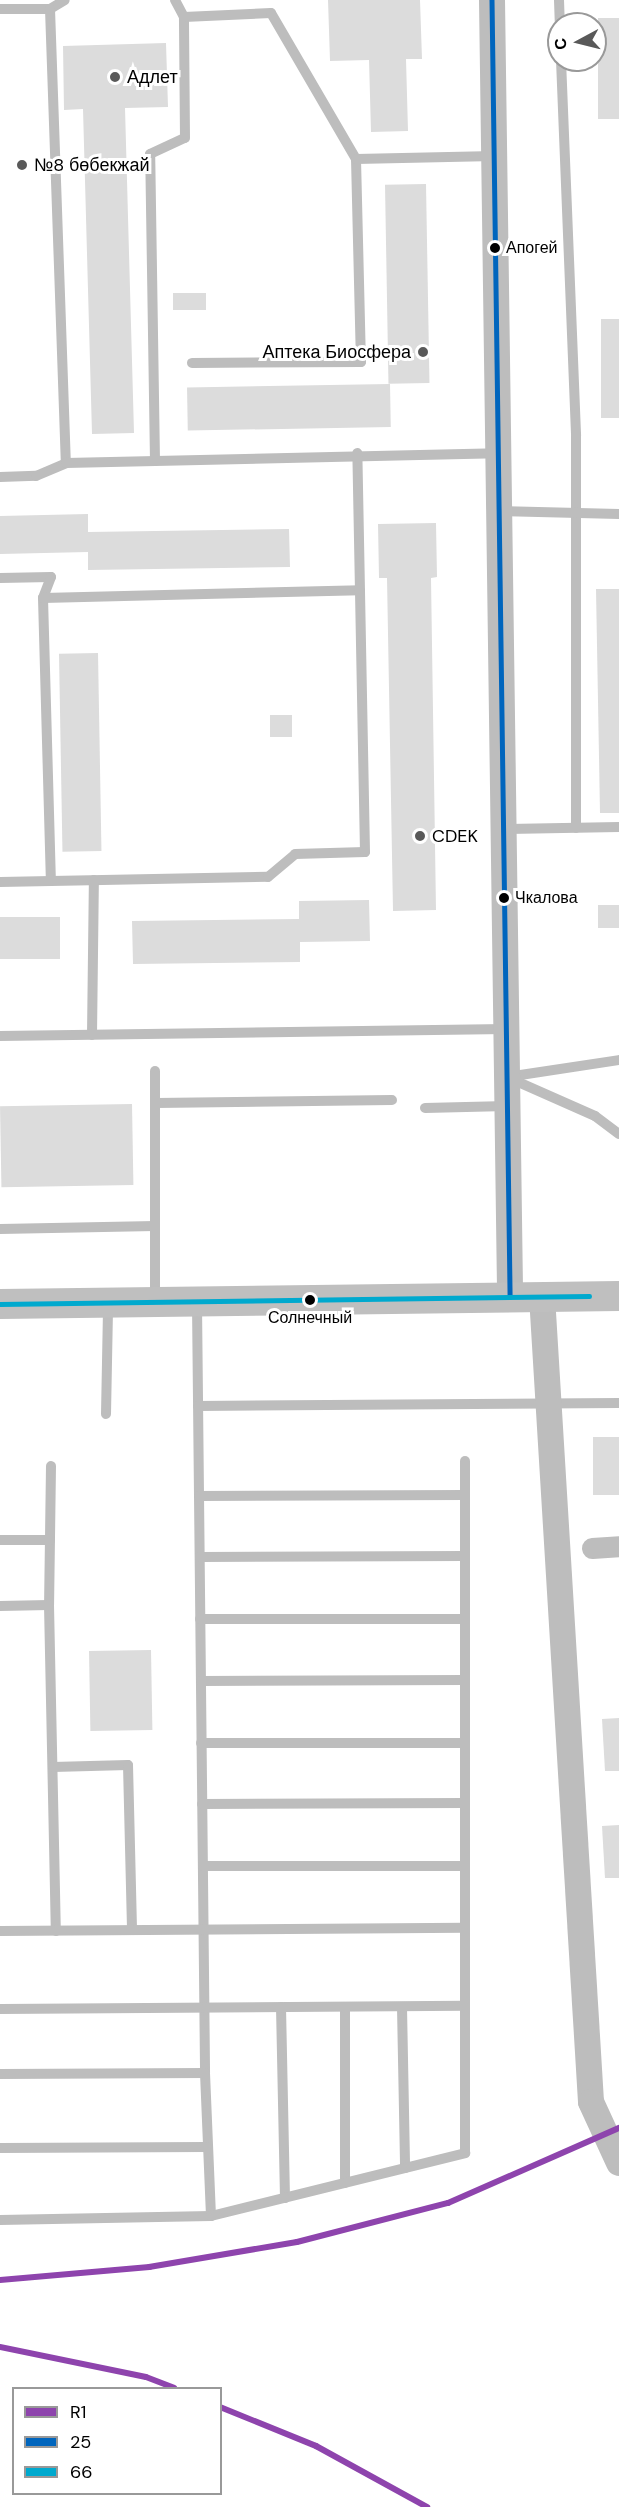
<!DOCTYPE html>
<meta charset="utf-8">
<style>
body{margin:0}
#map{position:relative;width:619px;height:2507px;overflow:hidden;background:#fff;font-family:"DM Sans",sans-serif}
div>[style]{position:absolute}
.building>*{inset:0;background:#dcdcdc;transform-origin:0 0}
.service>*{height:10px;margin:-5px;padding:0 5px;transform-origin:5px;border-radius:5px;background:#bdbdbd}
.minor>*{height:21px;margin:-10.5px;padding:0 10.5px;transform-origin:10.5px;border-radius:10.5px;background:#bdbdbd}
.tertiary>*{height:26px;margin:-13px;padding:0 13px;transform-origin:13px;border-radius:13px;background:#bdbdbd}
.secondary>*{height:30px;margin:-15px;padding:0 15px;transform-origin:15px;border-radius:15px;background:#bfbfbf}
.bus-1>*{height:4.5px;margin:-2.25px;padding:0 2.25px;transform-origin:2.25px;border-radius:2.25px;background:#0065bd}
.bus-2>*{height:4.5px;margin:-2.25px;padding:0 2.25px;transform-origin:2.25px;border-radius:2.25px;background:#00a9ce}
.rail-1>*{height:6px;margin:-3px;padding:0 3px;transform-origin:3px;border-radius:3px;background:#8e44ad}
.dots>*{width:16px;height:16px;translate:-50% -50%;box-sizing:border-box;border:3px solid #fff;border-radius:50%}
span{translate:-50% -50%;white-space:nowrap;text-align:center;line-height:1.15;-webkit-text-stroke:6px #fff;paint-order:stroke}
.bus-label{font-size:16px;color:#000}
.left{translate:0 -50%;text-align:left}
.poi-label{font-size:18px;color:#000}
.right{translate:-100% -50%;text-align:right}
.legend{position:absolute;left:12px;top:2387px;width:210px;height:108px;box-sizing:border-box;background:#fff;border:2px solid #999;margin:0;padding:8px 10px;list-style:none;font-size:18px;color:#000}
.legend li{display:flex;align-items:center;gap:12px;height:30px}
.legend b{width:30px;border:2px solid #999}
.north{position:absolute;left:547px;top:12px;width:60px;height:60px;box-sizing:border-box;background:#fff;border:2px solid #999;border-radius:50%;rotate:263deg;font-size:16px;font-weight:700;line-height:24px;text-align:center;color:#000}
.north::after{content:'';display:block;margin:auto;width:21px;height:27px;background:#595959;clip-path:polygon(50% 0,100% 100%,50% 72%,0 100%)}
</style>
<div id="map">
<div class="building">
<i style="clip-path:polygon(328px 0,420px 0,422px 59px,406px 59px,408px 131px,371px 132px,369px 60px,330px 61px)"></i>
<i style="left:598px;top:18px;width:21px;height:101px"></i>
<i style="clip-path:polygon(166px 43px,168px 107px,125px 108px,134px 433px,92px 434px,83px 109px,64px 110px,63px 46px)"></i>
<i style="left:426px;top:184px;width:199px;height:41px;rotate:89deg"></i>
<i style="left:206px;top:293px;width:17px;height:33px;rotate:90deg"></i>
<i style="left:619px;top:319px;width:99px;height:18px;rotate:90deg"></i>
<i style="left:390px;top:384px;width:43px;height:203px;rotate:89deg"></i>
<i style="clip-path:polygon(88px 514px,88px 532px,289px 529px,290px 567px,88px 570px,88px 552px,0 554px,0 516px)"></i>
<i style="clip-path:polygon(436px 523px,437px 577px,431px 578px,436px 910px,393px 911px,387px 578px,379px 578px,378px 524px)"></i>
<i style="clip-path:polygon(596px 589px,619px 589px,619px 813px,600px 813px)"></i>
<i style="left:98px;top:653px;width:198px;height:39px;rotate:89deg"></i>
<i style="left:292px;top:715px;width:22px;height:22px;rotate:90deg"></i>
<i style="clip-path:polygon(369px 900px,370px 941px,300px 942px,300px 962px,133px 964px,132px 921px,299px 919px,299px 901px)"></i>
<i style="left:598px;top:905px;width:21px;height:23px"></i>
<i style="left:60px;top:917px;width:42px;height:60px;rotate:90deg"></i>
<i style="left:132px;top:1104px;width:81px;height:132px;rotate:89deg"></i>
<i style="left:593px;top:1437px;width:26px;height:58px"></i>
<i style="left:151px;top:1650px;width:80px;height:62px;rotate:89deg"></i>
<i style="clip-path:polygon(619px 1718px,619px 1771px,605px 1771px,602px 1719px)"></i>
<i style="clip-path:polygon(619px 1825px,619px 1878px,605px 1878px,602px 1826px)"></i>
</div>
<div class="service">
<i style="left:559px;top:0;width:24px;rotate:88deg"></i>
<i style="left:0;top:9px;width:50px"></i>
<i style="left:50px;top:9px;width:17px;rotate:-31deg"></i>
<i style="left:50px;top:9px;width:454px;rotate:88deg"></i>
<i style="left:184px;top:17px;width:87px;rotate:-2.6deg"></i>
<i style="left:271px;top:13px;width:169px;rotate:59.8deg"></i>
<i style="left:356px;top:159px;width:203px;rotate:88.6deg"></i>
<i style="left:361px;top:362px;width:169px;rotate:179.7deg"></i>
<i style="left:561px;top:60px;width:376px;rotate:87.7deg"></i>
<i style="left:576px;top:436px;width:392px;rotate:90deg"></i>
<i style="left:356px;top:159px;width:139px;rotate:-1.2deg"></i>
<i style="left:155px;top:461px;width:307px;rotate:-90.9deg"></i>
<i style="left:150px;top:154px;width:38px;rotate:-25deg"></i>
<i style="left:185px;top:138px;width:121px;rotate:-90.5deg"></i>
<i style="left:184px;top:17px;width:19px;rotate:-118deg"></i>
<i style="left:0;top:477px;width:36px;rotate:-2deg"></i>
<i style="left:36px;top:476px;width:33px;rotate:-23deg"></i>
<i style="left:66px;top:463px;width:431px;rotate:-1.3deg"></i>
<i style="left:499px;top:511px;width:120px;rotate:1.4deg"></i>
<i style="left:0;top:578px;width:51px;rotate:-1.1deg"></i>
<i style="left:51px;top:577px;width:22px;rotate:111deg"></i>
<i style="left:43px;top:598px;width:283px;rotate:88.4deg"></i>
<i style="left:43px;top:598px;width:317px;rotate:-1.4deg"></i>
<i style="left:503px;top:829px;width:116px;rotate:-1deg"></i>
<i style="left:0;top:882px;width:268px;rotate:-1.1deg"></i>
<i style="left:268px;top:877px;width:35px;rotate:-40deg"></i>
<i style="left:295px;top:854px;width:70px;rotate:-1.6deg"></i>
<i style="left:365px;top:852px;width:399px;rotate:-91.1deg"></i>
<i style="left:92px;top:1035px;width:155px;rotate:-89.3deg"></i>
<i style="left:0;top:1036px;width:506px;rotate:-0.79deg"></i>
<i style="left:507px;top:1077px;width:96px;rotate:23.9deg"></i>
<i style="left:595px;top:1116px;width:30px;rotate:37deg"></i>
<i style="left:507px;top:1077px;width:113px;rotate:-8.6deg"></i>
<i style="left:156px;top:1103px;width:236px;rotate:-0.7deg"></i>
<i style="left:425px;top:1108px;width:82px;rotate:-1.4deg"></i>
<i style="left:0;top:1229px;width:155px;rotate:-1.1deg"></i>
<i style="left:155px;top:1301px;width:230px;rotate:-90deg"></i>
<i style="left:197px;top:1304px;width:769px;rotate:89.4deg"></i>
<i style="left:205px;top:2073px;width:143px;rotate:87.6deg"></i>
<i style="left:198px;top:1406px;width:421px;rotate:-0.4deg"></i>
<i style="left:106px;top:1414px;width:109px;rotate:-88.9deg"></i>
<i style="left:51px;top:1466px;width:139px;rotate:90.8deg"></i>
<i style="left:49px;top:1605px;width:326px;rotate:88.8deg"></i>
<i style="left:199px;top:1496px;width:266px;rotate:-0.2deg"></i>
<i style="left:0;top:1540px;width:50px"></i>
<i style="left:200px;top:1557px;width:265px;rotate:-0.2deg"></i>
<i style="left:0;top:1606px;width:49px;rotate:-1.2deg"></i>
<i style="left:200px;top:1619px;width:265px"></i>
<i style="left:201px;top:1681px;width:264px;rotate:-0.2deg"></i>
<i style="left:201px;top:1743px;width:264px"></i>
<i style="left:53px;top:1767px;width:75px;rotate:-1.5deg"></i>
<i style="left:128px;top:1765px;width:165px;rotate:88.6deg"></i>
<i style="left:202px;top:1804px;width:263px;rotate:-0.2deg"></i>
<i style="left:203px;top:1866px;width:262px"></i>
<i style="left:0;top:1931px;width:465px;rotate:-0.4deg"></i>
<i style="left:281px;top:2007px;width:191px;rotate:88.8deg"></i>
<i style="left:345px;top:2007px;width:176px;rotate:90deg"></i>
<i style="left:402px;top:2007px;width:161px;rotate:88.9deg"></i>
<i style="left:0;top:2009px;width:465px;rotate:-0.4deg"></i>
<i style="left:0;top:2074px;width:205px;rotate:-0.3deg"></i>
<i style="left:0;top:2148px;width:206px;rotate:-0.3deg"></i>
<i style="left:0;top:2220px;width:211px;rotate:-1.1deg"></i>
<i style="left:211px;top:2216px;width:262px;rotate:-13.9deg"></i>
<i style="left:465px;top:2153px;width:692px;rotate:-90deg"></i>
</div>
<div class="minor">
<i style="left:592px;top:1548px;width:27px;rotate:-4deg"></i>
</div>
<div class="tertiary">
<i style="left:492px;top:0;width:1297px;rotate:89.2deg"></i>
<i style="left:542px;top:1296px;width:807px;rotate:86.52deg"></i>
<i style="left:591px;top:2102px;width:67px;rotate:65.3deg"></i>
</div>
<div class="secondary">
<i style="left:0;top:1304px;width:619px;rotate:-0.74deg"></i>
</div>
<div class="bus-1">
<i style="left:492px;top:0;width:1297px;rotate:89.2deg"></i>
</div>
<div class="bus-2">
<i style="left:0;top:1304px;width:589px;rotate:-0.78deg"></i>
</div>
<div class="rail-1">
<i style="left:0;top:2280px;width:150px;rotate:-5deg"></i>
<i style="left:149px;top:2267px;width:150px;rotate:-9.6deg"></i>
<i style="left:297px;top:2242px;width:156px;rotate:-14.5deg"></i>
<i style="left:448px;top:2203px;width:187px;rotate:-23.7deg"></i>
<i style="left:0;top:2347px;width:149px;rotate:11.6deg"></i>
<i style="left:146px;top:2377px;width:30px;rotate:21deg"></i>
<i style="left:220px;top:2407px;width:104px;rotate:22.1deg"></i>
<i style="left:316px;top:2446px;width:127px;rotate:28.8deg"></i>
</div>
<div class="dots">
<i style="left:115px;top:77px;background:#595959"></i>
<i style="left:22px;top:165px;background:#595959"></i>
<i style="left:495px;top:248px;background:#000"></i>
<i style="left:423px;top:352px;background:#595959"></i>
<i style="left:420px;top:836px;background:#595959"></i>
<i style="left:504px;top:898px;background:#000"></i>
<i style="left:310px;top:1300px;background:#000"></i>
</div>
<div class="bus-label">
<span class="left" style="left:506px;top:248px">Апогей</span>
<span class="left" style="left:515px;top:898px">Чкалова</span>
<span style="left:310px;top:1318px">Солнечный</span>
</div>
<div class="poi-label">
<span class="left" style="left:127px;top:77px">Адлет</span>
<span class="left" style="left:34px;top:165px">№8 бөбекжай</span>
<span class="right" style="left:411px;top:352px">Аптека Биосфера</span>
<span class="left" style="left:432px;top:836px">CDEK</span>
</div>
<ul class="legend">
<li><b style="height:8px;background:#8e44ad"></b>R1</li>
<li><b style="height:8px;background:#0065bd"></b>25</li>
<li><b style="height:8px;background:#00a9ce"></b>66</li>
</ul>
<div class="north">С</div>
</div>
